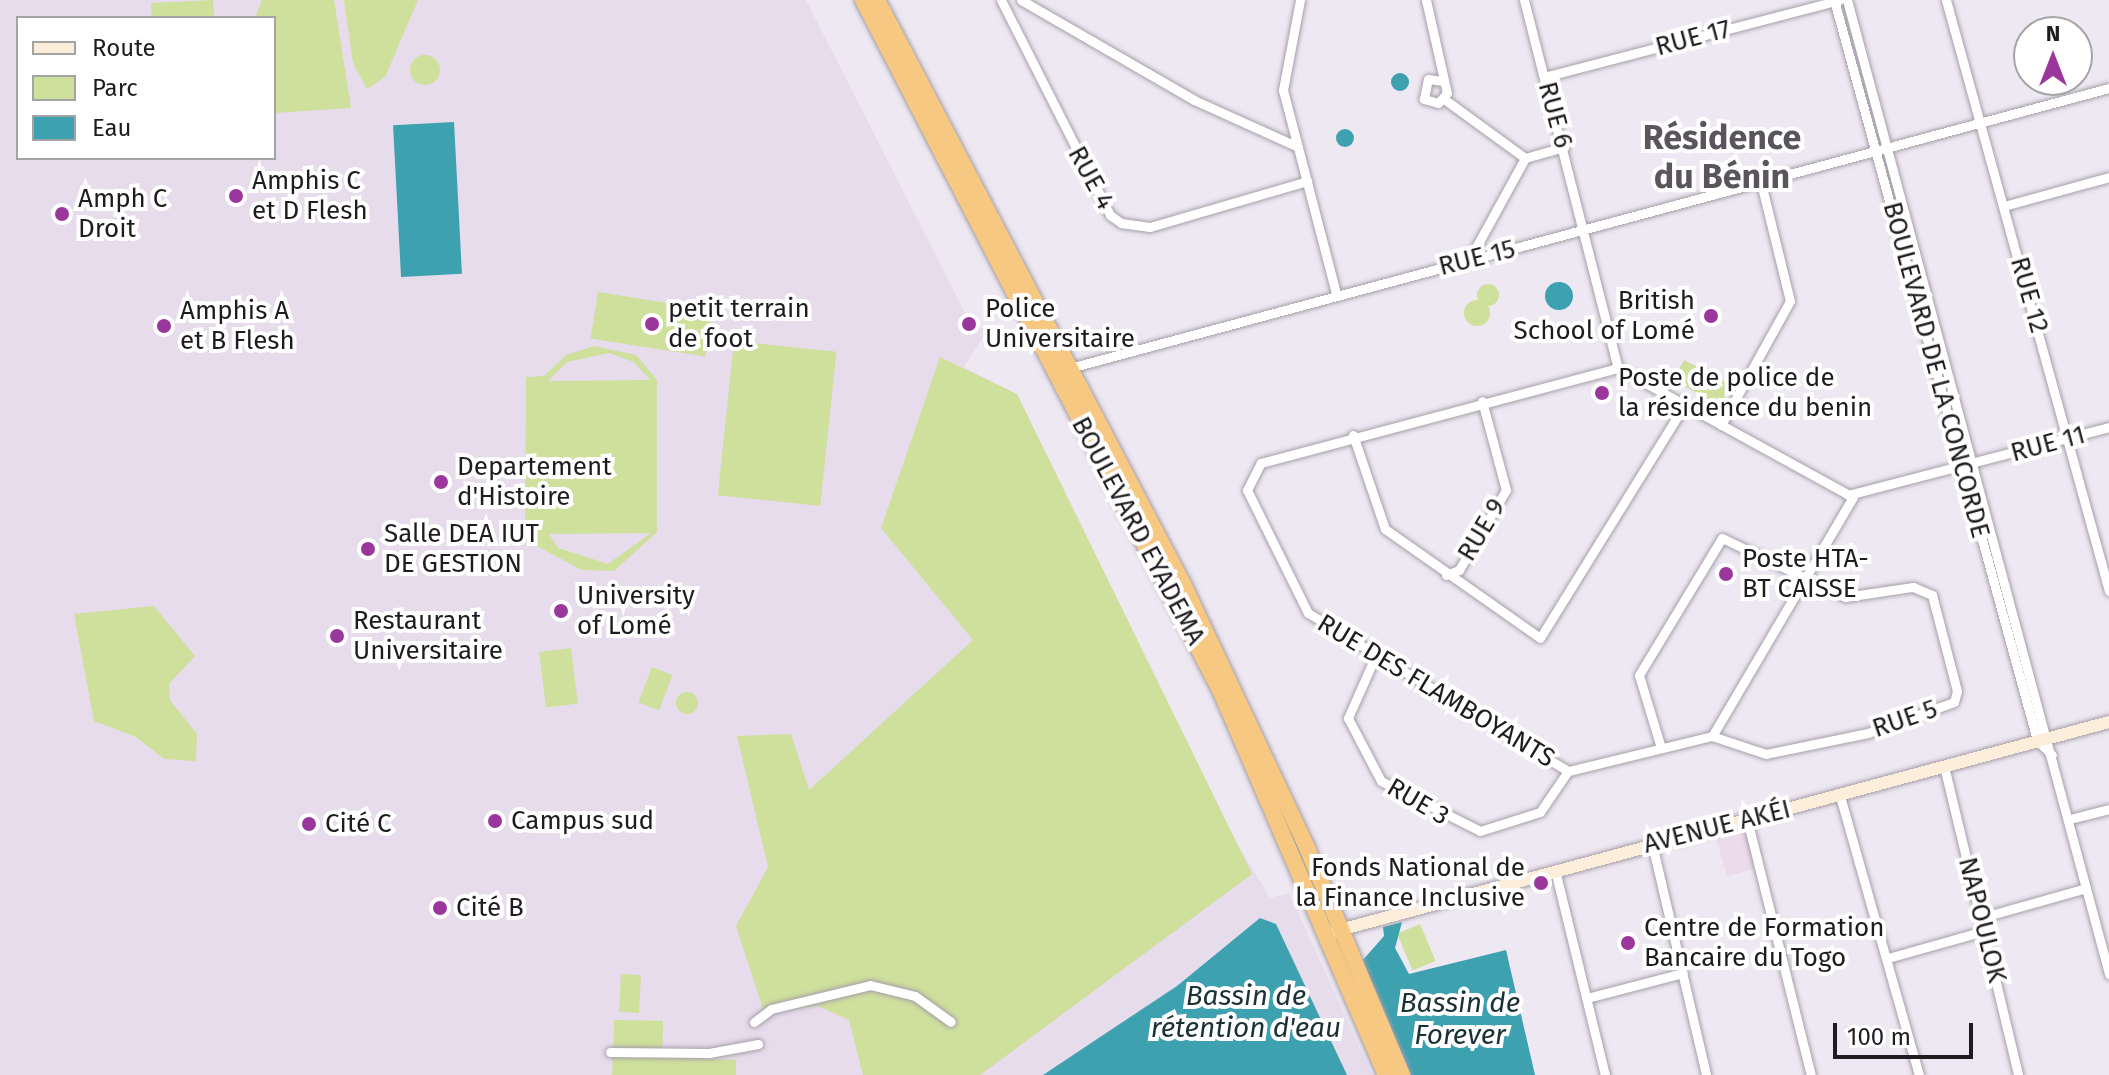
<!DOCTYPE html>
<meta charset="utf-8">
<style>
body{margin:0}
#map{position:relative;width:2109px;height:1075px;overflow:hidden;background:#eee8f2;font-family:"Fira Sans",sans-serif}
div>[style]{position:absolute}
.commercial>*{inset:0;background:#ecdbec;transform-origin:0 0}
.built>*{inset:0;background:#e6dcec}
.green>*{inset:0;background:#cfdf9c;transform-origin:0 0}
.round{border-radius:50%}
.water>*{inset:0;background:#3da1b0;transform-origin:0 0}
.roads{filter:drop-shadow(0 0 2px #a59fa8) drop-shadow(0 0 2px #a59fa8)}
.street>*{height:9px;margin:-4.5px;padding:0 4.5px;transform-origin:4.5px;border-radius:4.5px;background:#fff}
.secondary>*{height:12px;margin:-6px;padding:0 6px;transform-origin:6px;border-radius:6px;background:#fceeda}
.highway>*{height:16px;margin:-8px;padding:0 8px;transform-origin:8px;border-radius:8px;background:#f6c882}
.dots>*{width:22px;height:22px;translate:-50% -50%;box-sizing:border-box;border:4px solid #fff;border-radius:50%}
span{translate:-50% -50%;white-space:nowrap;text-align:center;line-height:1.15;-webkit-text-stroke:8px #fff;paint-order:stroke}
.street-label{font-size:26px;color:#1e1c1f}
.poi-label{font-size:26px;color:#1e1c1f}
.left{translate:0 -50%;text-align:left}
.right{translate:-100% -50%;text-align:right}
.water-label{font-size:28px;color:#1a3135;font-style:italic}
.district-label{font-size:34px;color:#5a555d;font-weight:700}
.legend{position:absolute;left:16px;top:16px;width:260px;height:144px;box-sizing:border-box;background:#fff;border:2px solid #a5a4a5;margin:0;padding:10px 14px;list-style:none;font-size:24px;color:#1e1c1f}
.legend li{display:flex;align-items:center;gap:16px;height:40px}
.legend b{width:40px;border:2px solid #a5a4a5}
.north{position:absolute;left:2013px;top:16px;width:80px;height:80px;box-sizing:border-box;background:#fff;border:2px solid #a5a4a5;border-radius:50%;rotate:0deg;font-size:22px;font-weight:700;line-height:32px;text-align:center;color:#1e1c1f}
.north::after{content:'';display:block;margin:auto;width:28px;height:36px;background:#9b379c;clip-path:polygon(50% 0,100% 100%,50% 72%,0 100%)}
.scale{position:absolute;left:1833px;top:1023px;width:140px;height:36px;box-sizing:border-box;border:4px solid #1e1c1f;border-top:0;padding-left:10px;font-size:24px;line-height:28px;white-space:nowrap;color:#1e1c1f;-webkit-text-stroke:6px #fff;paint-order:stroke}
</style>
<div id="map">
<div class="commercial">
<i style="left:1744px;top:827px;width:43px;height:30px;rotate:74deg"></i>
</div>
<div class="built">
<i style="clip-path:polygon(evenodd,0 0,806px 0,965px 313px,986px 332px,964px 367px,1017px 394px,1228px 828px,1270px 898px,1289px 893px,1372px 1075px,0 1075px,0 0,18px 18px,274px 18px,274px 158px,18px 158px,18px 18px)"></i>
</div>
<div class="green">
<i style="clip-path:polygon(213px 0,214px 18px,152px 18px,151px 3px)"></i>
<i style="clip-path:polygon(262px 0,334px 0,351px 108px,274px 113px,274px 18px,255px 18px)"></i>
<i style="clip-path:polygon(344px 0,418px 0,385px 77px,367px 89px,353px 63px)"></i>
<i class="round" style="left:410px;top:55px;width:30px;height:30px"></i>
<i class="round" style="left:1477px;top:284px;width:22px;height:22px"></i>
<i style="left:598px;top:292px;width:116px;height:47px;rotate:9deg"></i>
<i class="round" style="left:1464px;top:300px;width:26px;height:26px"></i>
<i style="left:734px;top:341px;width:103px;height:155px;rotate:6deg"></i>
<i style="clip-path:polygon(evenodd,594px 346px,636px 355px,657px 380px,657px 532px,614px 571px,582px 570px,525px 540px,526px 377px,544px 376px,566px 355px,594px 346px,609px 353px,634px 362px,650px 380px,548px 381px,567px 362px,609px 353px,594px 346px,651px 533px,608px 564px,558px 548px,549px 534px,651px 533px)"></i>
<i style="clip-path:polygon(940px 357px,1017px 394px,1252px 874px,980px 1075px,863px 1075px,849px 1020px,818px 1006px,764px 1012px,736px 926px,768px 867px,737px 736px,791px 734px,809px 790px,973px 640px,881px 528px)"></i>
<i style="left:1684px;top:360px;width:53px;height:23px;rotate:28deg"></i>
<i style="clip-path:polygon(154px 606px,195px 656px,169px 684px,170px 700px,197px 734px,196px 761px,164px 759px,136px 737px,94px 721px,74px 614px)"></i>
<i style="left:571px;top:648px;width:56px;height:32px;rotate:83deg"></i>
<i style="left:652px;top:667px;width:22px;height:38px;rotate:21deg"></i>
<i class="round" style="left:676px;top:692px;width:22px;height:22px"></i>
<i style="left:1420px;top:924px;width:40px;height:25px;rotate:67deg"></i>
<i style="left:621px;top:974px;width:20px;height:38px;rotate:3deg"></i>
<i style="left:614px;top:1020px;width:49px;height:28px;rotate:1deg"></i>
<i style="clip-path:polygon(613px 1056px,736px 1060px,736px 1075px,612px 1075px)"></i>
</div>
<div class="water">
<i class="round" style="left:1391px;top:73px;width:18px;height:18px"></i>
<i style="left:454px;top:122px;width:152px;height:61px;rotate:87deg"></i>
<i class="round" style="left:1336px;top:129px;width:18px;height:18px"></i>
<i class="round" style="left:1545px;top:282px;width:28px;height:28px"></i>
<i style="clip-path:polygon(1260px 918px,1276px 924px,1347px 1075px,1043px 1075px,1177px 986px)"></i>
<i style="clip-path:polygon(1402px 922px,1395px 948px,1409px 974px,1506px 950px,1535px 1075px,1411px 1075px,1362px 961px,1384px 936px,1383px 927px)"></i>
</div>
<div class="roads">
<div class="street">
<i style="left:1001px;top:0;width:241px;rotate:63.1deg"></i>
<i style="left:1110px;top:215px;width:14px;rotate:36deg"></i>
<i style="left:1121px;top:223px;width:29px;rotate:8deg"></i>
<i style="left:1150px;top:227px;width:164px;rotate:-16.3deg"></i>
<i style="left:1021px;top:0;width:200px;rotate:30deg"></i>
<i style="left:1194px;top:100px;width:114px;rotate:24.3deg"></i>
<i style="left:1300px;top:0;width:92px;rotate:100.7deg"></i>
<i style="left:1283px;top:90px;width:210px;rotate:75.4deg"></i>
<i style="left:1426px;top:0;width:95px;rotate:77.3deg"></i>
<i style="left:1447px;top:93px;width:13px;rotate:132deg"></i>
<i style="left:1438px;top:103px;width:15px;rotate:-164deg"></i>
<i style="left:1424px;top:99px;width:20px;rotate:-79deg"></i>
<i style="left:1428px;top:79px;width:15px;rotate:8deg"></i>
<i style="left:1524px;top:0;width:380px;rotate:75.7deg"></i>
<i style="left:1834px;top:0;width:767px;rotate:74.66deg"></i>
<i style="left:2037px;top:740px;width:21px;rotate:45deg"></i>
<i style="left:1847px;top:0;width:1009px;rotate:74.94deg"></i>
<i style="left:1946px;top:0;width:613px;rotate:74.58deg"></i>
<i style="left:1544px;top:77px;width:305px;rotate:-14.6deg"></i>
<i style="left:1444px;top:99px;width:100px;rotate:36.1deg"></i>
<i style="left:2004px;top:206px;width:109px;rotate:-15.4deg"></i>
<i style="left:1469px;top:260px;width:116px;rotate:-61.2deg"></i>
<i style="left:1525px;top:158px;width:41px;rotate:-15.8deg"></i>
<i style="left:1618px;top:368px;width:268px;rotate:28.8deg"></i>
<i style="left:1853px;top:497px;width:277px;rotate:120.5deg"></i>
<i style="left:1712px;top:736px;width:148px;rotate:166.3deg"></i>
<i style="left:1568px;top:771px;width:304px;rotate:-148.7deg"></i>
<i style="left:1308px;top:613px;width:137px;rotate:-116.4deg"></i>
<i style="left:1247px;top:490px;width:30px;rotate:-63deg"></i>
<i style="left:1261px;top:463px;width:369px;rotate:-14.9deg"></i>
<i style="left:1066px;top:369px;width:1080px;rotate:-15.08deg"></i>
<i style="left:1721px;top:425px;width:142px;rotate:-60.9deg"></i>
<i style="left:1790px;top:301px;width:122px;rotate:-103.8deg"></i>
<i style="left:1353px;top:435px;width:99px;rotate:71.2deg"></i>
<i style="left:1385px;top:529px;width:189px;rotate:35.1deg"></i>
<i style="left:1540px;top:638px;width:275px;rotate:-58.2deg"></i>
<i style="left:1848px;top:495px;width:270px;rotate:-14.6deg"></i>
<i style="left:1446px;top:575px;width:14px;rotate:-21deg"></i>
<i style="left:1459px;top:570px;width:93px;rotate:-59.6deg"></i>
<i style="left:1506px;top:490px;width:92px;rotate:-105.1deg"></i>
<i style="left:1375px;top:657px;width:67px;rotate:113.9deg"></i>
<i style="left:1348px;top:718px;width:71px;rotate:62.4deg"></i>
<i style="left:1381px;top:781px;width:111px;rotate:26.8deg"></i>
<i style="left:1480px;top:831px;width:63px;rotate:-17.6deg"></i>
<i style="left:1540px;top:812px;width:50px;rotate:-55.7deg"></i>
<i style="left:1661px;top:748px;width:76px;rotate:-106.8deg"></i>
<i style="left:1639px;top:675px;width:160px;rotate:-58.8deg"></i>
<i style="left:1722px;top:538px;width:136px;rotate:25.6deg"></i>
<i style="left:1845px;top:597px;width:69px;rotate:-8.4deg"></i>
<i style="left:1913px;top:587px;width:21px;rotate:23deg"></i>
<i style="left:1932px;top:595px;width:99px;rotate:75.4deg"></i>
<i style="left:1957px;top:691px;width:11px;rotate:105deg"></i>
<i style="left:1954px;top:702px;width:91px;rotate:160.2deg"></i>
<i style="left:1868px;top:733px;width:104px;rotate:168.4deg"></i>
<i style="left:1766px;top:754px;width:57px;rotate:-161.6deg"></i>
<i style="left:1944px;top:766px;width:318px;rotate:76.5deg"></i>
<i style="left:1840px;top:796px;width:290px;rotate:74.2deg"></i>
<i style="left:1747px;top:819px;width:264px;rotate:76deg"></i>
<i style="left:2070px;top:819px;width:40px;rotate:-14.4deg"></i>
<i style="left:1652px;top:844px;width:237px;rotate:76.8deg"></i>
<i style="left:1555px;top:870px;width:211px;rotate:76.3deg"></i>
<i style="left:1980px;top:918px;width:110px;rotate:-15.8deg"></i>
<i style="left:1888px;top:958px;width:100px;rotate:-15.7deg"></i>
<i style="left:1587px;top:998px;width:99px;rotate:-14.6deg"></i>
<i style="left:754px;top:1022px;width:21px;rotate:-37deg"></i>
<i style="left:771px;top:1009px;width:102px;rotate:-13.6deg"></i>
<i style="left:870px;top:985px;width:46px;rotate:13.7deg"></i>
<i style="left:915px;top:996px;width:44px;rotate:35.8deg"></i>
<i style="left:610px;top:1052px;width:99px;rotate:0.6deg"></i>
<i style="left:709px;top:1053px;width:50px;rotate:-10.4deg"></i>
</div>
<div class="secondary">
<i style="left:1336px;top:931px;width:801px;rotate:-15.13deg"></i>
</div>
<div class="highway">
<i style="left:863px;top:0;width:779px;rotate:62.65deg"></i>
<i style="left:1221px;top:692px;width:417px;rotate:66.7deg"></i>
<i style="left:877px;top:0;width:659px;rotate:62.35deg"></i>
<i style="left:1183px;top:584px;width:292px;rotate:64.8deg"></i>
<i style="left:1307px;top:848px;width:246px;rotate:67.3deg"></i>
</div>
</div>
<div class="dots">
<i style="left:236px;top:196px;background:#9b379c"></i>
<i style="left:62px;top:214px;background:#9b379c"></i>
<i style="left:1711px;top:316px;background:#9b379c"></i>
<i style="left:652px;top:324px;background:#9b379c"></i>
<i style="left:969px;top:324px;background:#9b379c"></i>
<i style="left:164px;top:326px;background:#9b379c"></i>
<i style="left:1602px;top:393px;background:#9b379c"></i>
<i style="left:441px;top:482px;background:#9b379c"></i>
<i style="left:368px;top:549px;background:#9b379c"></i>
<i style="left:1726px;top:574px;background:#9b379c"></i>
<i style="left:561px;top:611px;background:#9b379c"></i>
<i style="left:337px;top:636px;background:#9b379c"></i>
<i style="left:495px;top:821px;background:#9b379c"></i>
<i style="left:309px;top:824px;background:#9b379c"></i>
<i style="left:1541px;top:883px;background:#9b379c"></i>
<i style="left:440px;top:908px;background:#9b379c"></i>
<i style="left:1628px;top:943px;background:#9b379c"></i>
</div>
<div class="street-label">
<span style="left:1693px;top:38px;rotate:-15deg">RUE 17</span>
<span style="left:1555px;top:115px;rotate:75deg">RUE 6</span>
<span style="left:1091px;top:178px;rotate:61deg">RUE 4</span>
<span style="left:1477px;top:258px;rotate:-14deg">RUE 15</span>
<span style="left:2029px;top:295px;rotate:74deg">RUE 12</span>
<span style="left:1936px;top:370px;rotate:75deg">BOULEVARD DE LA CONCORDE</span>
<span style="left:2048px;top:444px;rotate:-15deg">RUE 11</span>
<span style="left:1482px;top:530px;rotate:-59deg">RUE 9</span>
<span style="left:1138px;top:531px;rotate:62deg">BOULEVARD EYADEMA</span>
<span style="left:1436px;top:691px;rotate:31deg">RUE DES FLAMBOYANTS</span>
<span style="left:1905px;top:719px;rotate:-19deg">RUE 5</span>
<span style="left:1418px;top:802px;rotate:30deg">RUE 3</span>
<span style="left:1717px;top:827px;rotate:-14deg">AVENUE AKÉI</span>
<span style="left:1982px;top:920px;rotate:76deg">NAPOULOK</span>
</div>
<div class="poi-label">
<span class="left" style="left:252px;top:196px">Amphis C<br>et D Flesh</span>
<span class="left" style="left:78px;top:214px">Amph C<br>Droit</span>
<span class="right" style="left:1695px;top:316px">British<br>School of Lomé</span>
<span class="left" style="left:668px;top:324px">petit terrain<br>de foot</span>
<span class="left" style="left:985px;top:324px">Police<br>Universitaire</span>
<span class="left" style="left:180px;top:326px">Amphis A<br>et B Flesh</span>
<span class="left" style="left:1618px;top:393px">Poste de police de<br>la résidence du benin</span>
<span class="left" style="left:457px;top:482px">Departement<br>d'Histoire</span>
<span class="left" style="left:384px;top:549px">Salle DEA IUT<br>DE GESTION</span>
<span class="left" style="left:1742px;top:574px">Poste HTA-<br>BT CAISSE</span>
<span class="left" style="left:577px;top:611px">University<br>of Lomé</span>
<span class="left" style="left:353px;top:636px">Restaurant<br>Universitaire</span>
<span class="left" style="left:511px;top:821px">Campus sud</span>
<span class="left" style="left:325px;top:824px">Cité C</span>
<span class="right" style="left:1525px;top:883px">Fonds National de<br>la Finance Inclusive</span>
<span class="left" style="left:456px;top:908px">Cité B</span>
<span class="left" style="left:1644px;top:943px">Centre de Formation<br>Bancaire du Togo</span>
</div>
<div class="water-label">
<span style="left:1246px;top:1012px">Bassin de<br>rétention d'eau</span>
<span style="left:1460px;top:1019px">Bassin de<br>Forever</span>
</div>
<div class="district-label">
<span style="left:1722px;top:157px">Résidence<br>du Bénin</span>
</div>
<ul class="legend">
<li><b style="height:10px;background:#fceeda"></b>Route</li>
<li><b style="height:22px;background:#cfdf9c"></b>Parc</li>
<li><b style="height:22px;background:#3da1b0"></b>Eau</li>
</ul>
<div class="north">N</div>
<div class="scale">100 m</div>
</div>
